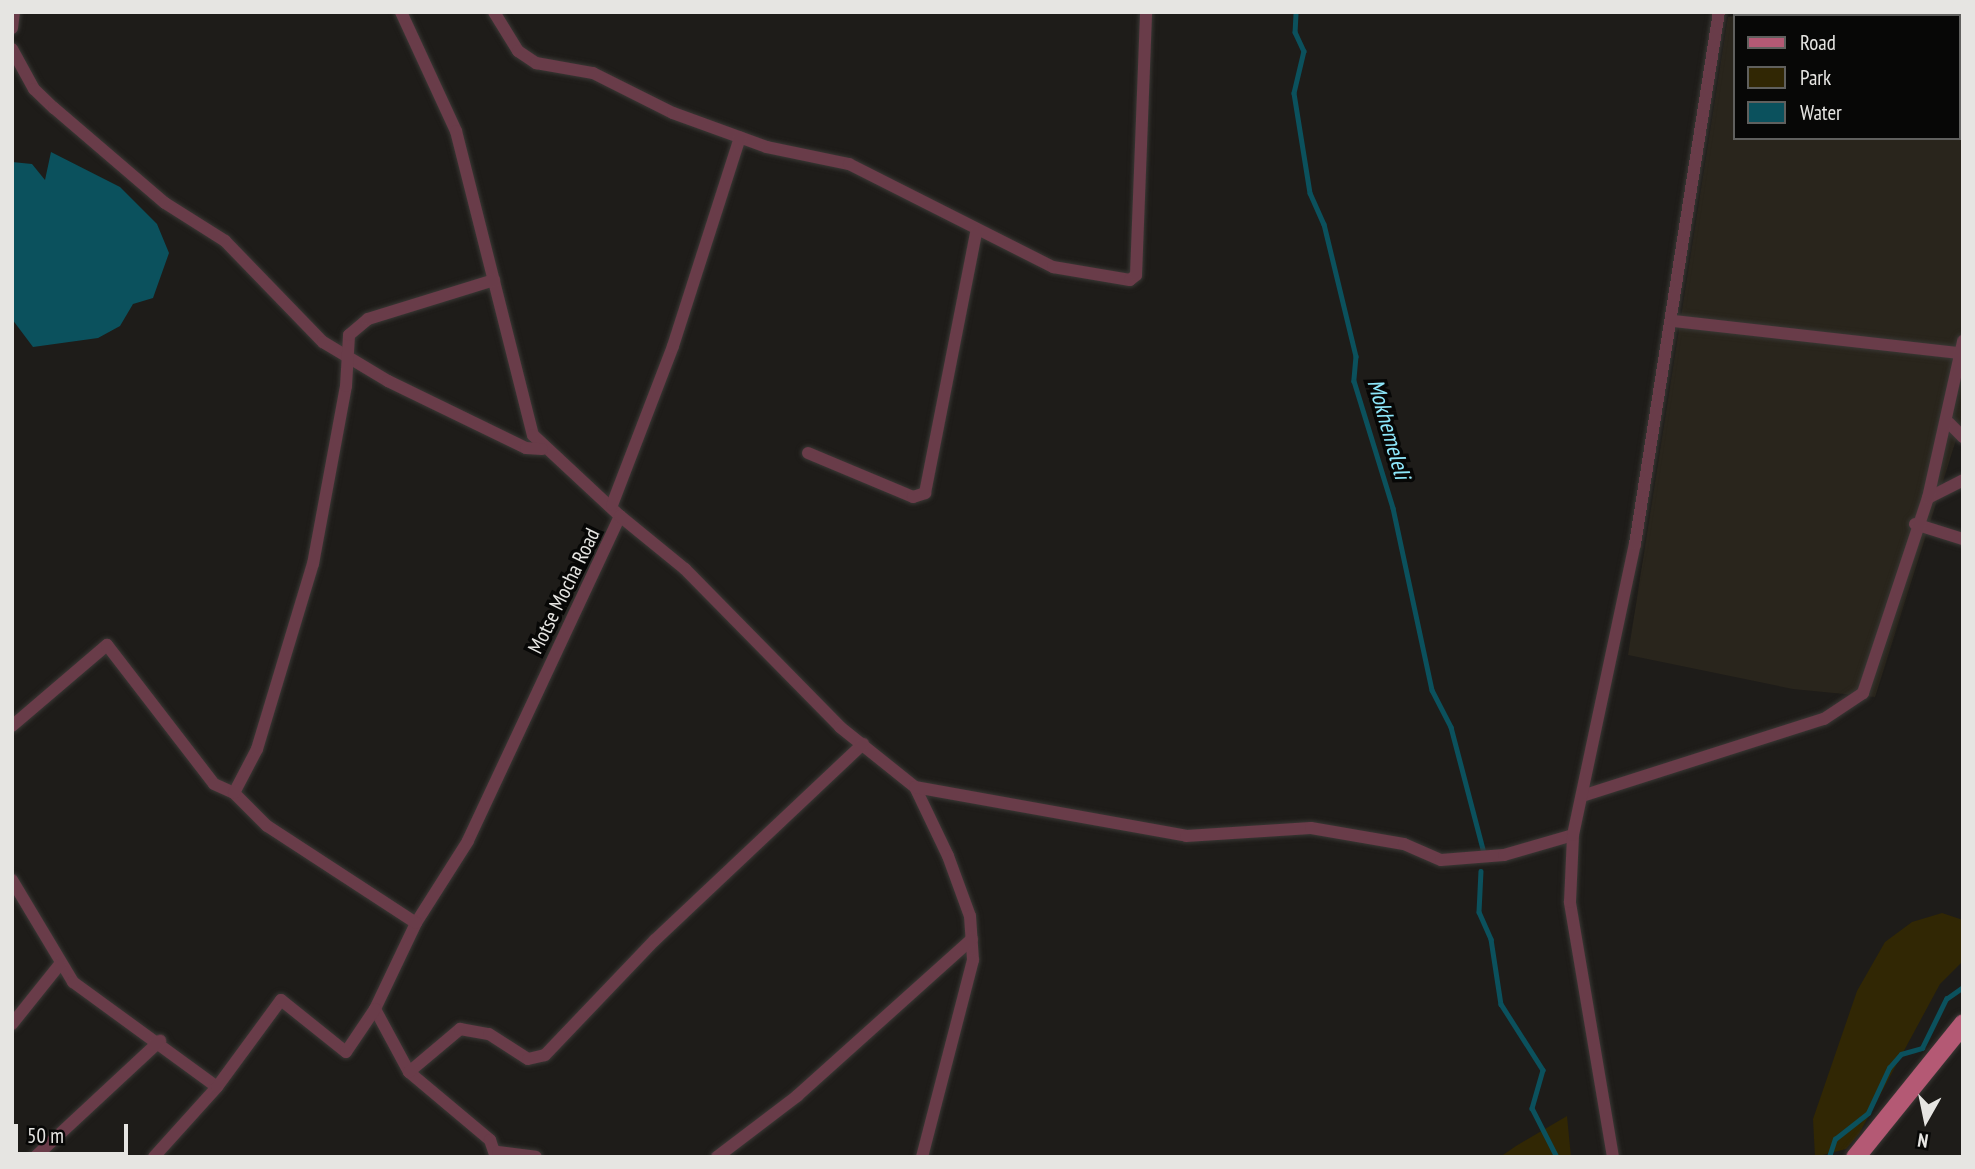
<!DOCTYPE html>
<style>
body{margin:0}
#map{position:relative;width:1975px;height:1169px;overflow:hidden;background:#1e1c19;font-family:"PT Sans Narrow",sans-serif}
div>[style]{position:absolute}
.built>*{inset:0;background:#29251c}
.green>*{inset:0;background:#312704}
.water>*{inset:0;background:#0b515d}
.stream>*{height:4.5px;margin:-2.25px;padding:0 2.25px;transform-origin:2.25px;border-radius:2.25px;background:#0b515d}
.roads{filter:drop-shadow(0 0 2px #3a3835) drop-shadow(0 0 2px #3a3835)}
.minor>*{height:12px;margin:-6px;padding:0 6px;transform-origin:6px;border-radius:6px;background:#693c49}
.primary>*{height:19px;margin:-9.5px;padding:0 9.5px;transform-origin:9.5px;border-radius:9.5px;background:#b45974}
span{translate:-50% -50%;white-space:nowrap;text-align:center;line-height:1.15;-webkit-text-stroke:7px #070706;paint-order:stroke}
.street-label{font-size:21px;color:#e6e5e2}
.water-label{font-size:23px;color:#8ee8fc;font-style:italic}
.frame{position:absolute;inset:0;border:14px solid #e6e5e2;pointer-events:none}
.legend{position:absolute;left:1733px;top:14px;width:228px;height:126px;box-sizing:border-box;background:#070706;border:2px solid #60605e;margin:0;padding:9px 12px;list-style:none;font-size:21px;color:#e6e5e2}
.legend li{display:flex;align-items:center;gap:14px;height:35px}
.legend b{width:35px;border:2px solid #60605e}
.north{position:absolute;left:1891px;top:1085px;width:70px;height:70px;-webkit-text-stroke:5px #070706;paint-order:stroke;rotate:189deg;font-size:19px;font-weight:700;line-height:28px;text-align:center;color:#e6e5e2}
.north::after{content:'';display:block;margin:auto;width:24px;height:32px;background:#e6e5e2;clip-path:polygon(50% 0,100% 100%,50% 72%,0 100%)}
.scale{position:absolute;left:14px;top:1124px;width:114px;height:32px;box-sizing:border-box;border:4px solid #e6e5e2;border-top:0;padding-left:9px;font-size:21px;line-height:24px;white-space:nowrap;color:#e6e5e2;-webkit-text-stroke:5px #070706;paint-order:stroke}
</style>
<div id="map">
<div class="built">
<i style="clip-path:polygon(1800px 12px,1963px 12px,1963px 418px,1875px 697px,1793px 689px,1628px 655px,1728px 17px,1735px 16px,1735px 138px,1959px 138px,1959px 16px,1746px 16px)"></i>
</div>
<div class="green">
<i style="clip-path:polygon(1942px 913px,1963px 920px,1963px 961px,1940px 984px,1859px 1134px,1846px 1149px,1815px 1157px,1813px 1119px,1857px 991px,1885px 942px,1912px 922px)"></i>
<i style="clip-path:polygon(1567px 1116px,1571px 1157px,1500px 1157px,1516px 1146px)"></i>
</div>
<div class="water">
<i style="clip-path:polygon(51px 152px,120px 187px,157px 224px,169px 253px,153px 298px,133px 304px,120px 326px,98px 338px,33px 347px,12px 319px,12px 162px,32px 164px,45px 180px)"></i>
</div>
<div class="stream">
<i style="left:1296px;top:14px;width:18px;rotate:93deg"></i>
<i style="left:1295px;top:32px;width:21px;rotate:65deg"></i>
<i style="left:1304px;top:51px;width:43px;rotate:103.4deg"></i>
<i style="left:1294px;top:93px;width:101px;rotate:80.9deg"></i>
<i style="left:1310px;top:193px;width:34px;rotate:66deg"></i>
<i style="left:1324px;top:224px;width:136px;rotate:76.4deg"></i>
<i style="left:1356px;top:356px;width:25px;rotate:95deg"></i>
<i style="left:1354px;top:381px;width:133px;rotate:72.9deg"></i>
<i style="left:1393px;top:508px;width:186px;rotate:77.9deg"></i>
<i style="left:1432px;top:690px;width:42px;rotate:62.8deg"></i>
<i style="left:1451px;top:727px;width:130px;rotate:75.3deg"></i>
<i style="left:1481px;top:871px;width:41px;rotate:92.8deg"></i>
<i style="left:1479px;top:912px;width:30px;rotate:66deg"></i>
<i style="left:1491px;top:939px;width:66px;rotate:81.3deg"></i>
<i style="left:1501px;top:1004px;width:78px;rotate:57.5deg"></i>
<i style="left:1543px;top:1070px;width:40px;rotate:106deg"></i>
<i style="left:1532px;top:1108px;width:55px;rotate:63deg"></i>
<i style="left:1829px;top:1157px;width:19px;rotate:-72deg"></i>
<i style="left:1835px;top:1139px;width:42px;rotate:-38.2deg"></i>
<i style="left:1868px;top:1113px;width:50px;rotate:-65deg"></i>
<i style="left:1889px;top:1068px;width:18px;rotate:-49deg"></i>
<i style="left:1901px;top:1054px;width:22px;rotate:-16deg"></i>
<i style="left:1922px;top:1048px;width:55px;rotate:-63.9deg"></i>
<i style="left:1946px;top:999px;width:21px;rotate:-35deg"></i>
</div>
<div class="roads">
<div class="minor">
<i style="left:401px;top:12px;width:131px;rotate:65.2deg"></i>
<i style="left:456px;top:131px;width:314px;rotate:75.8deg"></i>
<i style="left:533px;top:435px;width:119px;rotate:43deg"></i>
<i style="left:620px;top:516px;width:359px;rotate:115.1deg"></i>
<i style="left:468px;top:841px;width:97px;rotate:122.4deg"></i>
<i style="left:416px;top:923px;width:95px;rotate:115.5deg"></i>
<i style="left:375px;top:1009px;width:72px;rotate:61.6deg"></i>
<i style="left:409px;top:1072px;width:106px;rotate:40deg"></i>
<i style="left:490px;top:1140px;width:18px;rotate:71deg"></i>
<i style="left:494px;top:12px;width:46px;rotate:58.4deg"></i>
<i style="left:518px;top:51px;width:22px;rotate:34deg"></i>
<i style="left:536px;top:63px;width:58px;rotate:10deg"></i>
<i style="left:593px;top:73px;width:89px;rotate:26.6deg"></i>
<i style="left:673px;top:113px;width:100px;rotate:19.9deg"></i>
<i style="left:767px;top:147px;width:84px;rotate:11.7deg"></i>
<i style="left:849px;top:164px;width:229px;rotate:26.8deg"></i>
<i style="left:1053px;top:267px;width:78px;rotate:9.6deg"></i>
<i style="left:1130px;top:280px;width:8px;rotate:-40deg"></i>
<i style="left:1136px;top:275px;width:263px;rotate:-87.8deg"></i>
<i style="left:12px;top:28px;width:16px;rotate:-83deg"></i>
<i style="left:12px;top:49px;width:46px;rotate:61.2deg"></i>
<i style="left:34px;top:89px;width:28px;rotate:44deg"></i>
<i style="left:54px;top:108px;width:146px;rotate:40.6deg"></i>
<i style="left:165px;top:203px;width:71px;rotate:32.3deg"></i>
<i style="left:225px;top:241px;width:141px;rotate:45.9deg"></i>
<i style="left:323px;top:342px;width:76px;rotate:31deg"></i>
<i style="left:388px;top:381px;width:153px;rotate:25.9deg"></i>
<i style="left:526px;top:448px;width:16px;rotate:4deg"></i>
<i style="left:1673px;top:321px;width:289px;rotate:6.4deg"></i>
<i style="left:1949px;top:423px;width:20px;rotate:45deg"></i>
<i style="left:808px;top:453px;width:114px;rotate:22.7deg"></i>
<i style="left:913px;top:497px;width:13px;rotate:-18deg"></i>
<i style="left:925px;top:493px;width:265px;rotate:-78.9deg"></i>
<i style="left:1928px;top:498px;width:39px;rotate:-27deg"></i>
<i style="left:612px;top:505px;width:170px;rotate:-69deg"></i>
<i style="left:673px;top:346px;width:219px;rotate:-72.2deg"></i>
<i style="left:620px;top:516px;width:84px;rotate:39.2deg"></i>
<i style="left:685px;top:569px;width:221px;rotate:45.5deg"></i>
<i style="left:840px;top:727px;width:96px;rotate:38.7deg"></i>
<i style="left:915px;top:787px;width:76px;rotate:64.4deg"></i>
<i style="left:948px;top:856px;width:64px;rotate:69.9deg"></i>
<i style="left:970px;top:916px;width:44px;rotate:86.1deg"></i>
<i style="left:973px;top:960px;width:203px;rotate:104.5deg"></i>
<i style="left:1915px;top:524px;width:50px;rotate:17.4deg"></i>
<i style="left:12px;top:726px;width:125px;rotate:-40.5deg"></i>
<i style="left:107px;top:645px;width:175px;rotate:52.4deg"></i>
<i style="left:214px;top:784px;width:22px;rotate:24deg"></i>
<i style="left:915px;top:787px;width:275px;rotate:10.2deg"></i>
<i style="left:1186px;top:836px;width:125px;rotate:-3.7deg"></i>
<i style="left:1311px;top:828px;width:94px;rotate:9.8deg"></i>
<i style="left:1404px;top:844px;width:40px;rotate:23.4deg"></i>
<i style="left:1441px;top:860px;width:63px;rotate:-4.5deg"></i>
<i style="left:1504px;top:855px;width:72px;rotate:-16.2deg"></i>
<i style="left:1582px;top:796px;width:254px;rotate:-17.7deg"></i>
<i style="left:1824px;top:719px;width:47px;rotate:-33.7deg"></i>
<i style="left:1863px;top:693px;width:206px;rotate:-71.6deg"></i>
<i style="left:1928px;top:498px;width:161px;rotate:-77.4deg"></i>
<i style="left:12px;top:880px;width:119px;rotate:59.1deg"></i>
<i style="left:73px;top:982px;width:178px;rotate:36.1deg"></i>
<i style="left:217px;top:1087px;width:94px;rotate:132deg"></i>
<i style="left:416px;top:923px;width:178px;rotate:-146.9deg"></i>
<i style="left:267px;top:826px;width:47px;rotate:-135deg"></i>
<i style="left:234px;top:793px;width:50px;rotate:-62.4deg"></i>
<i style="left:257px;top:749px;width:193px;rotate:-73.2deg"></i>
<i style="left:313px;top:564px;width:181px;rotate:-79.5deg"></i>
<i style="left:346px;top:386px;width:51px;rotate:-86.6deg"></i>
<i style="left:349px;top:335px;width:25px;rotate:-40deg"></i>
<i style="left:368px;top:319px;width:132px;rotate:-17.2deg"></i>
<i style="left:12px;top:1024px;width:77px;rotate:-51.3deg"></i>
<i style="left:409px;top:1072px;width:67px;rotate:-40.1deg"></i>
<i style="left:460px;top:1029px;width:29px;rotate:10deg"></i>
<i style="left:489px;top:1034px;width:46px;rotate:32.7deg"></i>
<i style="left:528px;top:1059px;width:17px;rotate:-13deg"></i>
<i style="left:545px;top:1055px;width:159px;rotate:-46.3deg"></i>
<i style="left:655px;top:940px;width:286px;rotate:-43.3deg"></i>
<i style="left:217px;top:1087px;width:108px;rotate:-53.7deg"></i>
<i style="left:281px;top:1000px;width:83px;rotate:38.7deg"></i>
<i style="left:346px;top:1052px;width:52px;rotate:-56deg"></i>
<i style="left:498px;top:1152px;width:38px;rotate:7deg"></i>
<i style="left:35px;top:1157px;width:171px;rotate:-42.9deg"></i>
<i style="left:717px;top:1157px;width:101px;rotate:-37.3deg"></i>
<i style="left:797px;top:1096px;width:235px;rotate:-41.9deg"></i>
<i style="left:1613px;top:1157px;width:259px;rotate:-99.6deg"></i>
<i style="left:1570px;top:902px;width:67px;rotate:-87.4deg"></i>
<i style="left:1573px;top:835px;width:298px;rotate:-78deg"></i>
<i style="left:1635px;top:544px;width:539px;rotate:-81.03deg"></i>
</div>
<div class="primary">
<i style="left:1855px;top:1157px;width:172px;rotate:-51.1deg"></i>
</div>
</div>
<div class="street-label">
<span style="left:564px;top:591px;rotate:-64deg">Motse Mocha Road</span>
</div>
<div class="water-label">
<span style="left:1389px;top:429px;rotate:74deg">Mokhemeleli</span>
</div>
<div class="frame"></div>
<ul class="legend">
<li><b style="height:9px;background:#b45974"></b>Road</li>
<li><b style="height:19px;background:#312704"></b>Park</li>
<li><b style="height:19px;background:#0b515d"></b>Water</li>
</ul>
<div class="north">N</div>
<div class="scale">50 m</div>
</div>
